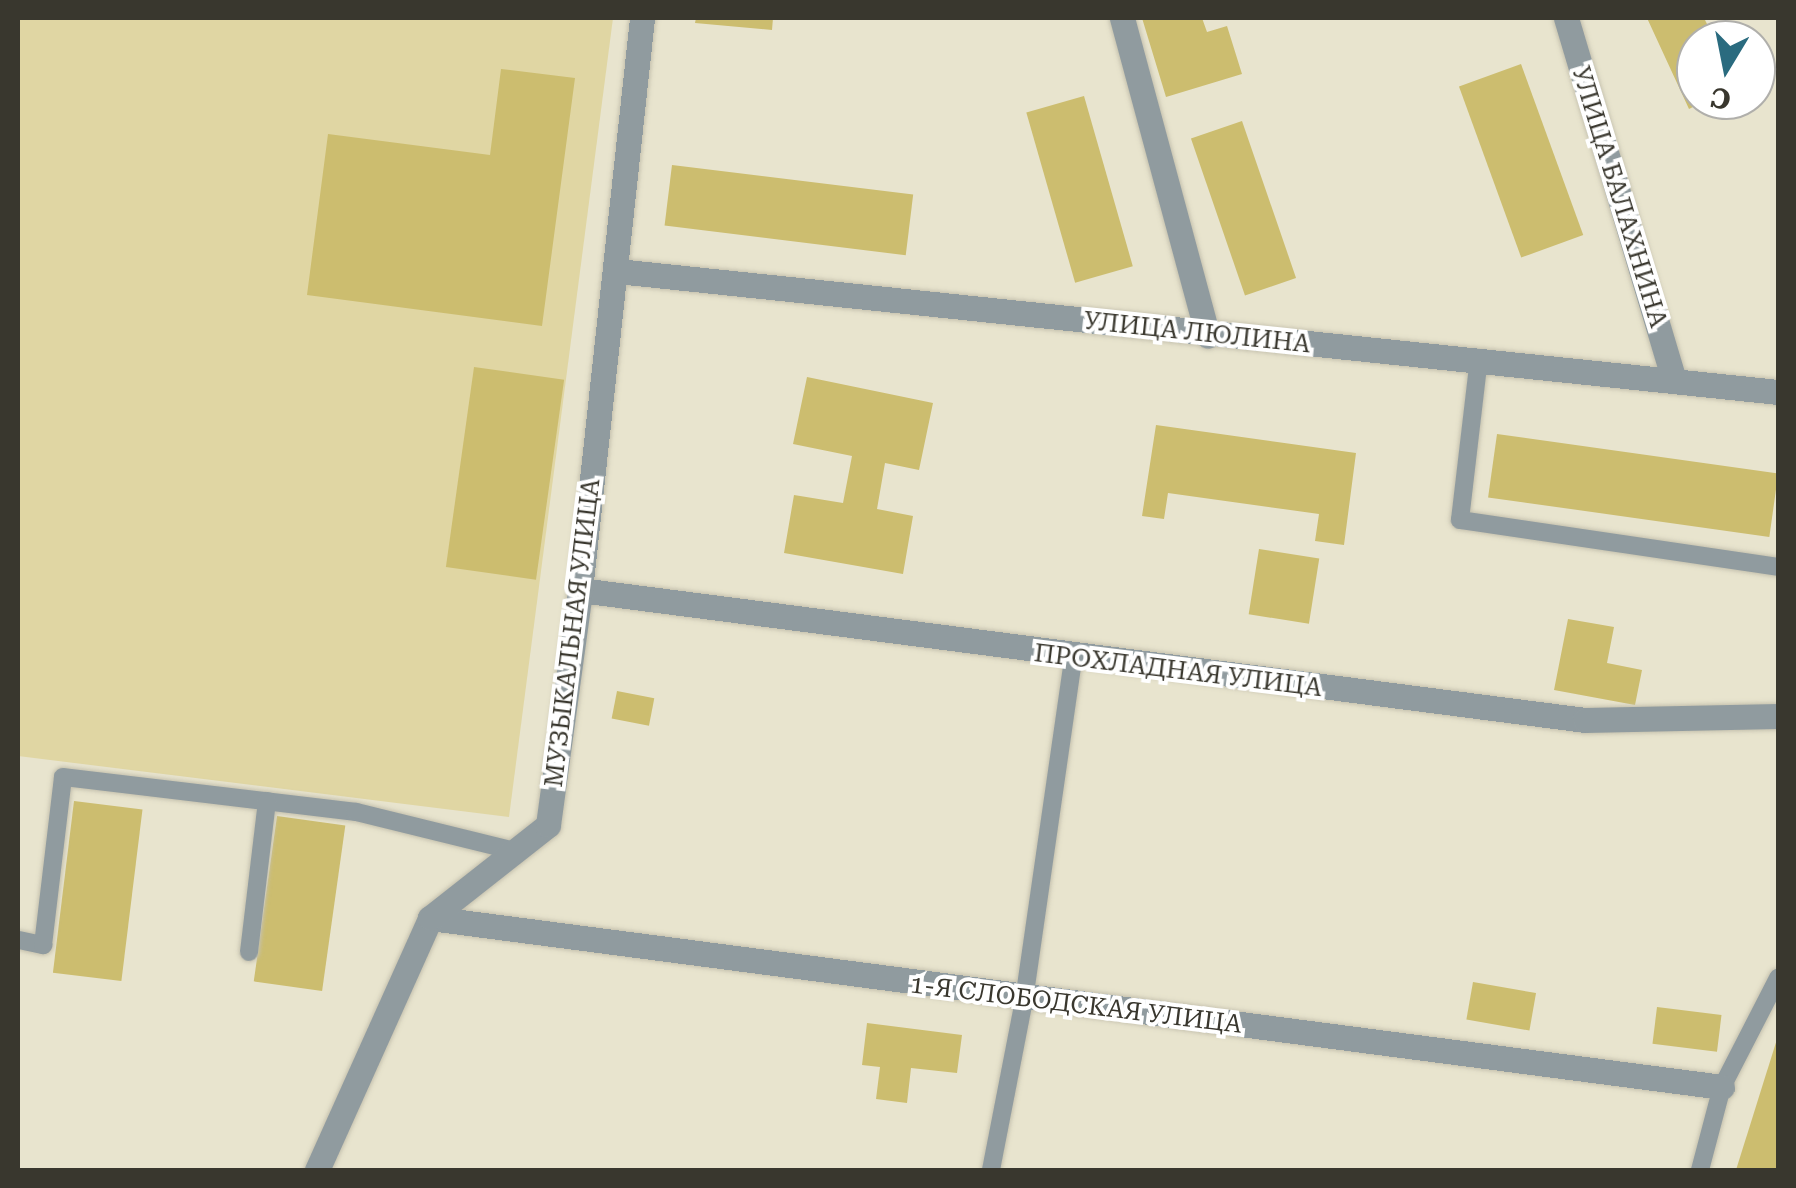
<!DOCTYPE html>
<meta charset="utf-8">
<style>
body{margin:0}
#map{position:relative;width:1796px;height:1188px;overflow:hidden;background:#e8e4ce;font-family:"Roboto Serif",serif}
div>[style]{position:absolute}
.green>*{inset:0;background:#e0d6a3}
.building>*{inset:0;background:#ccbd6f;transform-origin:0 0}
.roads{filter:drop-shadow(0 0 2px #c5c1ae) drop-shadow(0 0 2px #c5c1ae)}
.service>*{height:18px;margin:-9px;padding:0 9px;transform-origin:9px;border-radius:9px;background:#909b9f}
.minor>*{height:25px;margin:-12.5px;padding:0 12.5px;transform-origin:12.5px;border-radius:12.5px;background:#909b9f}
span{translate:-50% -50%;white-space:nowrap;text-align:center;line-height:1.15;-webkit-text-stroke:8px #fff;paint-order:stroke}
.street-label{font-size:25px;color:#39372e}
.frame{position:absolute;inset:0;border:20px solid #39372e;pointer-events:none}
.north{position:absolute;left:1676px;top:20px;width:100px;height:100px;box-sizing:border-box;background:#fff;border:2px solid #b0afab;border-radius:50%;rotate:190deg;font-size:28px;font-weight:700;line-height:40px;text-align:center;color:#39372e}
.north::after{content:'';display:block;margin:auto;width:35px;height:45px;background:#2a6b7f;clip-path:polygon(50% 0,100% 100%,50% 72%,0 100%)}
</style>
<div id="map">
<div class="green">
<i style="clip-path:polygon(18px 18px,613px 18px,509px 817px,18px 756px)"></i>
</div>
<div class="building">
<i style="clip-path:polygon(696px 18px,773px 18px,772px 30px,695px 23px)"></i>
<i style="clip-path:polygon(1142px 18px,1202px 18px,1207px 32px,1227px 26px,1242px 74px,1166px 97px)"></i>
<i style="clip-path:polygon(1647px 18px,1704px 18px,1715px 40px,1696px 40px,1696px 100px,1707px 100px,1689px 109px)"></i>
<i style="left:1521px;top:64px;width:182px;height:66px;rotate:70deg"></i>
<i style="clip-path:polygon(501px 69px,575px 78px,542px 326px,307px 295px,328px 134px,490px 155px)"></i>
<i style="left:1084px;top:96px;width:177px;height:60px;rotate:74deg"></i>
<i style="left:1242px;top:121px;width:166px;height:54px;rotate:71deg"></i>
<i style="left:672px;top:165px;width:243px;height:61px;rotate:7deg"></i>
<i style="left:474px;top:367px;width:91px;height:202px;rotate:8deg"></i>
<i style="clip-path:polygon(807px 377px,933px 403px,919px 470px,885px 463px,877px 509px,913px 516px,903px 574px,784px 553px,794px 495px,843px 503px,852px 456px,793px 444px)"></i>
<i style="clip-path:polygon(1156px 425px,1356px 453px,1344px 545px,1315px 541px,1319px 514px,1168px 493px,1164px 519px,1142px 516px)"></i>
<i style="left:1497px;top:434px;width:284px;height:64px;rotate:8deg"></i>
<i style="left:1259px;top:549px;width:61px;height:66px;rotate:9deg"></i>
<i style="clip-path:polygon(1568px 619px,1614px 627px,1607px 663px,1642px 670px,1635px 705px,1554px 690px)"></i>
<i style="left:617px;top:691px;width:38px;height:28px;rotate:11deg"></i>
<i style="left:74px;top:801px;width:69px;height:173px;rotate:7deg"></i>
<i style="left:277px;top:816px;width:69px;height:167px;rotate:8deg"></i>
<i style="left:1473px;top:982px;width:64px;height:38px;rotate:10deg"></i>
<i style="left:1657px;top:1007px;width:65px;height:37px;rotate:7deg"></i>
<i style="clip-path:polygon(867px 1023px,962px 1035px,957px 1073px,911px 1068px,907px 1103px,876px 1099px,880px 1067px,862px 1065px)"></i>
<i style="clip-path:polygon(1778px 1036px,1778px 1170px,1736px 1170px)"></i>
</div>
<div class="roads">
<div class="service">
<i style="left:1479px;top:358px;width:163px;rotate:96.7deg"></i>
<i style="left:1460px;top:520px;width:321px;rotate:8.4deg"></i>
<i style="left:19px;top:940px;width:25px;rotate:12deg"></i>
<i style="left:43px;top:945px;width:169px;rotate:-83.2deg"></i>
<i style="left:63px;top:777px;width:295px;rotate:6.8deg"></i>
<i style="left:356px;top:812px;width:164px;rotate:13.8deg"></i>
<i style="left:249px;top:952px;width:152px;rotate:-83.2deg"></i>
<i style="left:991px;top:1170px;width:173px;rotate:-79deg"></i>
<i style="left:1024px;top:1000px;width:345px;rotate:-81.8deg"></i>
<i style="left:1700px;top:1170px;width:86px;rotate:-75.2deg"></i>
<i style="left:1722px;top:1087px;width:123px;rotate:-62.8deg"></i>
</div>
<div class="minor">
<i style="left:1122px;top:18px;width:329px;rotate:74.9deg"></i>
<i style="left:1566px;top:18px;width:374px;rotate:73.4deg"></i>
<i style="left:617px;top:271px;width:1167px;rotate:5.95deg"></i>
<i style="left:580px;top:590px;width:1013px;rotate:7.37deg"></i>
<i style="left:1585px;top:720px;width:193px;rotate:-1.2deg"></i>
<i style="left:430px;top:918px;width:1303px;rotate:7.45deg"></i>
<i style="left:317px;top:1170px;width:276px;rotate:-65.8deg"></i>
<i style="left:430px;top:918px;width:150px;rotate:-38.2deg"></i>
<i style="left:548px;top:825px;width:237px;rotate:-82.2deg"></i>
<i style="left:580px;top:590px;width:575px;rotate:-83.81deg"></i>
</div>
</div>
<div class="street-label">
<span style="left:1619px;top:197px;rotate:73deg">УЛИЦА БАЛАХНИНА</span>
<span style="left:1197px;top:333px;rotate:6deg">УЛИЦА ЛЮЛИНА</span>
<span style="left:573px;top:633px;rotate:-83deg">МУЗЫКАЛЬНАЯ УЛИЦА</span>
<span style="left:1178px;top:671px;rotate:7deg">ПРОХЛАДНАЯ УЛИЦА</span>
<span style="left:1076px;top:1005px;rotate:7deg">1-Я СЛОБОДСКАЯ УЛИЦА</span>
</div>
<div class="frame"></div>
<div class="north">С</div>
</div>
